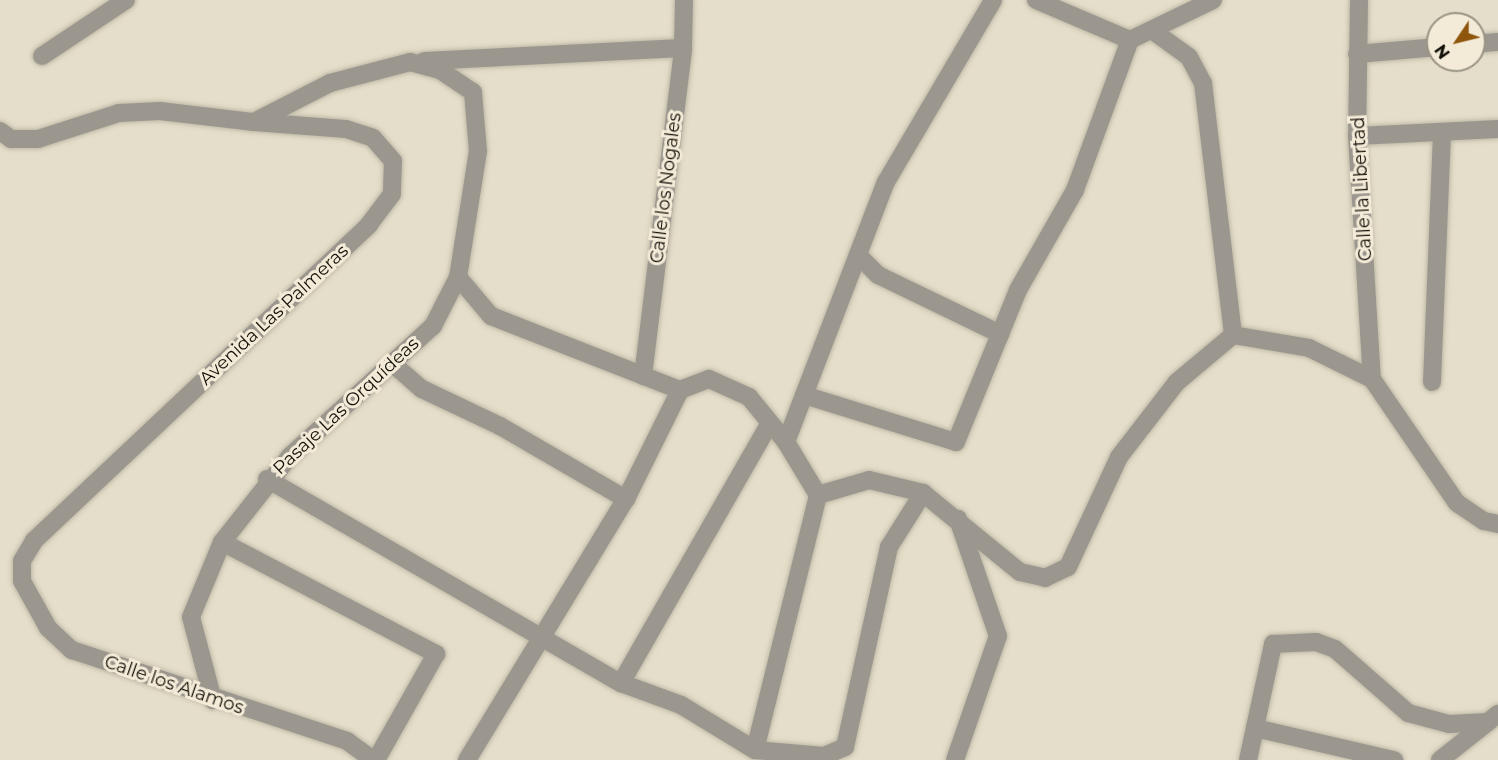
<!DOCTYPE html>
<meta charset="utf-8">
<style>
body{margin:0}
#map{position:relative;width:1498px;height:760px;overflow:hidden;background:#e5deca;font-family:Montserrat,sans-serif}
div>[style]{position:absolute}
.roads{filter:drop-shadow(0 0 2px #bfb9a7) drop-shadow(0 0 2px #bfb9a7)}
.minor>*{height:18px;margin:-9px;padding:0 9px;transform-origin:9px;border-radius:9px;background:#9b978f}
span{translate:-50% -50%;white-space:nowrap;text-align:center;line-height:1.15;-webkit-text-stroke:6px #f3ebd7;paint-order:stroke}
.street-label{font-size:18px;color:#14110a}
.north{position:absolute;left:1426px;top:12px;width:60px;height:60px;box-sizing:border-box;background:#f3ebd7;border:2px solid #9a9485;border-radius:50%;rotate:235deg;font-size:16px;font-weight:700;line-height:24px;text-align:center;color:#14110a}
.north::after{content:'';display:block;margin:auto;width:21px;height:27px;background:#8e550d;clip-path:polygon(50% 0,100% 100%,50% 72%,0 100%)}
</style>
<div id="map">
<div class="roads">
<div class="minor">
<i style="left:1036px;top:0;width:102px;rotate:23.1deg"></i>
<i style="left:1130px;top:40px;width:92px;rotate:-25.7deg"></i>
<i style="left:1359px;top:0;width:136px;rotate:90.8deg"></i>
<i style="left:1357px;top:136px;width:243px;rotate:86.5deg"></i>
<i style="left:1153px;top:31px;width:44px;rotate:35.8deg"></i>
<i style="left:1189px;top:57px;width:30px;rotate:62deg"></i>
<i style="left:1203px;top:83px;width:254px;rotate:83.2deg"></i>
<i style="left:1474px;top:44px;width:24px;rotate:-5deg"></i>
<i style="left:1357px;top:54px;width:81px;rotate:-4.9deg"></i>
<i style="left:42px;top:56px;width:101px;rotate:-33.7deg"></i>
<i style="left:424px;top:61px;width:259px;rotate:-2.9deg"></i>
<i style="left:254px;top:122px;width:92px;rotate:4.4deg"></i>
<i style="left:346px;top:129px;width:28px;rotate:18deg"></i>
<i style="left:373px;top:138px;width:30px;rotate:49deg"></i>
<i style="left:393px;top:161px;width:33px;rotate:92deg"></i>
<i style="left:392px;top:194px;width:39px;rotate:127deg"></i>
<i style="left:369px;top:225px;width:461px;rotate:136.7deg"></i>
<i style="left:34px;top:541px;width:23px;rotate:121deg"></i>
<i style="left:22px;top:561px;width:20px;rotate:90deg"></i>
<i style="left:22px;top:581px;width:54px;rotate:61deg"></i>
<i style="left:48px;top:628px;width:33px;rotate:43deg"></i>
<i style="left:72px;top:650px;width:290px;rotate:18.3deg"></i>
<i style="left:347px;top:741px;width:32px;rotate:36deg"></i>
<i style="left:0;top:131px;width:14px;rotate:36deg"></i>
<i style="left:11px;top:139px;width:27px"></i>
<i style="left:38px;top:139px;width:85px;rotate:-17.8deg"></i>
<i style="left:119px;top:113px;width:41px;rotate:-2.8deg"></i>
<i style="left:160px;top:111px;width:95px;rotate:6.7deg"></i>
<i style="left:254px;top:122px;width:85px;rotate:-27.2deg"></i>
<i style="left:330px;top:83px;width:83px;rotate:-14.7deg"></i>
<i style="left:410px;top:62px;width:31px;rotate:15deg"></i>
<i style="left:440px;top:70px;width:40px;rotate:34deg"></i>
<i style="left:473px;top:92px;width:59px;rotate:85.2deg"></i>
<i style="left:478px;top:151px;width:128px;rotate:99deg"></i>
<i style="left:458px;top:277px;width:55px;rotate:117deg"></i>
<i style="left:433px;top:326px;width:193px;rotate:137.7deg"></i>
<i style="left:290px;top:456px;width:110px;rotate:128.3deg"></i>
<i style="left:222px;top:542px;width:81px;rotate:112.5deg"></i>
<i style="left:191px;top:617px;width:86px;rotate:75.2deg"></i>
<i style="left:1357px;top:136px;width:141px;rotate:-2.8deg"></i>
<i style="left:858px;top:255px;width:28px;rotate:45deg"></i>
<i style="left:878px;top:275px;width:136px;rotate:25.8deg"></i>
<i style="left:458px;top:277px;width:51px;rotate:49.8deg"></i>
<i style="left:491px;top:316px;width:203px;rotate:21.4deg"></i>
<i style="left:393px;top:364px;width:38px;rotate:41deg"></i>
<i style="left:422px;top:389px;width:86px;rotate:25.4deg"></i>
<i style="left:500px;top:426px;width:146px;rotate:30.1deg"></i>
<i style="left:643px;top:376px;width:330px;rotate:-83deg"></i>
<i style="left:683px;top:48px;width:48px;rotate:-88.8deg"></i>
<i style="left:1432px;top:382px;width:250px;rotate:-87.7deg"></i>
<i style="left:804px;top:395px;width:159px;rotate:17.2deg"></i>
<i style="left:956px;top:442px;width:164px;rotate:-67.8deg"></i>
<i style="left:1018px;top:290px;width:115px;rotate:-60.3deg"></i>
<i style="left:1075px;top:190px;width:160px;rotate:-69.9deg"></i>
<i style="left:786px;top:442px;width:279px;rotate:-69deg"></i>
<i style="left:886px;top:182px;width:211px;rotate:-59.5deg"></i>
<i style="left:267px;top:479px;width:409px;rotate:30deg"></i>
<i style="left:621px;top:683px;width:64px;rotate:20.1deg"></i>
<i style="left:681px;top:705px;width:87px;rotate:31.3deg"></i>
<i style="left:755px;top:750px;width:69px;rotate:5deg"></i>
<i style="left:824px;top:756px;width:23px;rotate:-23deg"></i>
<i style="left:845px;top:747px;width:205px;rotate:-77.6deg"></i>
<i style="left:889px;top:547px;width:64px;rotate:-57.8deg"></i>
<i style="left:222px;top:542px;width:242px;rotate:27.6deg"></i>
<i style="left:436px;top:654px;width:122px;rotate:119.5deg"></i>
<i style="left:621px;top:683px;width:297px;rotate:-60.2deg"></i>
<i style="left:1255px;top:728px;width:143px;rotate:13deg"></i>
<i style="left:755px;top:750px;width:263px;rotate:-76.1deg"></i>
<i style="left:467px;top:760px;width:306px;rotate:-58.7deg"></i>
<i style="left:626px;top:499px;width:122px;rotate:-63.6deg"></i>
<i style="left:680px;top:390px;width:31px;rotate:-21deg"></i>
<i style="left:709px;top:379px;width:44px;rotate:24.2deg"></i>
<i style="left:749px;top:397px;width:58px;rotate:50.6deg"></i>
<i style="left:786px;top:442px;width:62px;rotate:58.9deg"></i>
<i style="left:818px;top:495px;width:53px;rotate:-16.4deg"></i>
<i style="left:869px;top:480px;width:56px;rotate:13.5deg"></i>
<i style="left:923px;top:493px;width:125px;rotate:39.2deg"></i>
<i style="left:1020px;top:572px;width:26px;rotate:13deg"></i>
<i style="left:1045px;top:578px;width:25px;rotate:-26deg"></i>
<i style="left:1068px;top:567px;width:121px;rotate:-65.1deg"></i>
<i style="left:1119px;top:457px;width:95px;rotate:-52.3deg"></i>
<i style="left:1177px;top:382px;width:73px;rotate:-40deg"></i>
<i style="left:1233px;top:335px;width:77px;rotate:9.7deg"></i>
<i style="left:1309px;top:348px;width:70px;rotate:26.2deg"></i>
<i style="left:1372px;top:379px;width:150px;rotate:55.6deg"></i>
<i style="left:1457px;top:503px;width:32px;rotate:34deg"></i>
<i style="left:1484px;top:521px;width:14px;rotate:12deg"></i>
<i style="left:955px;top:760px;width:131px;rotate:-70.9deg"></i>
<i style="left:998px;top:636px;width:124px;rotate:-108.9deg"></i>
<i style="left:1248px;top:760px;width:119px;rotate:-77.8deg"></i>
<i style="left:1273px;top:644px;width:43px;rotate:-2.7deg"></i>
<i style="left:1316px;top:642px;width:20px;rotate:20deg"></i>
<i style="left:1335px;top:649px;width:97px;rotate:41.2deg"></i>
<i style="left:1408px;top:713px;width:42px;rotate:15deg"></i>
<i style="left:1449px;top:724px;width:39px;rotate:-3deg"></i>
<i style="left:1488px;top:722px;width:13px;rotate:-39deg"></i>
<i style="left:1440px;top:760px;width:61px;rotate:-38.4deg"></i>
</div>
</div>
<div class="street-label">
<span style="left:666px;top:188px;rotate:-83deg">Calle los Nogales</span>
<span style="left:1362px;top:189px;rotate:-93deg">Calle la Libertad</span>
<span style="left:274px;top:315px;rotate:-43deg">Avenida Las Palmeras</span>
<span style="left:346px;top:406px;rotate:-43deg">Pasaje Las Orquídeas</span>
<span style="left:174px;top:685px;rotate:19deg">Calle los Alamos</span>
</div>
<div class="north">N</div>
</div>
